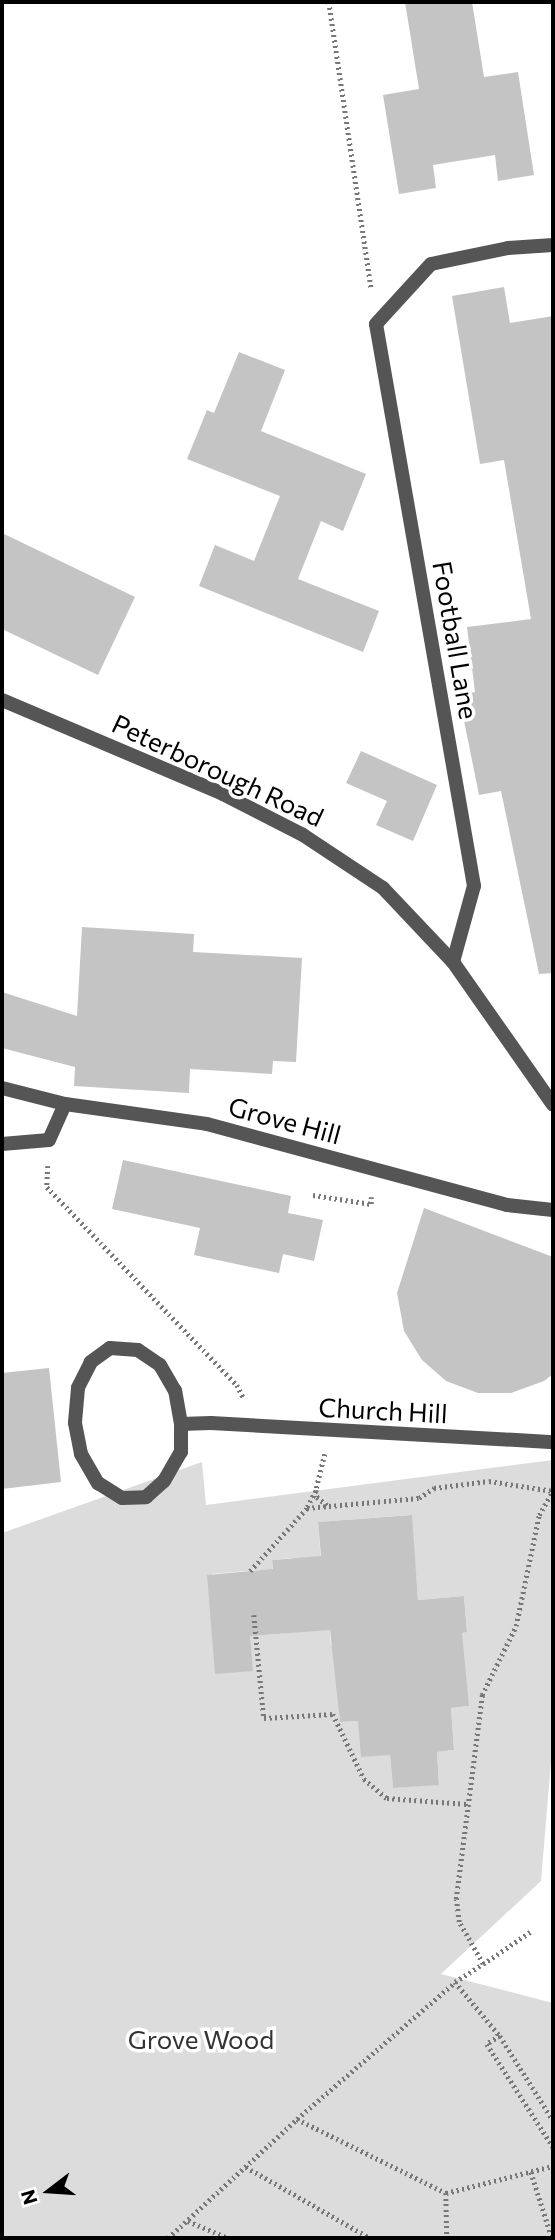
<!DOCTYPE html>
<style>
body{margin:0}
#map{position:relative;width:555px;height:2240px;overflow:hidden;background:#fff;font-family:Commissioner,sans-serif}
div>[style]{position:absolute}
.green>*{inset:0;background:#dcdcdc}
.building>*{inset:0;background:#c4c4c4}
.path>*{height:4.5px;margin-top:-2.25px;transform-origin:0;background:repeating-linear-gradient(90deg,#777 0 2px,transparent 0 5.5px)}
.service>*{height:14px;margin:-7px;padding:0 7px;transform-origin:7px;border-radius:7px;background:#555}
.minor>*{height:14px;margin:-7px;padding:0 7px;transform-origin:7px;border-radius:7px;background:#555}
span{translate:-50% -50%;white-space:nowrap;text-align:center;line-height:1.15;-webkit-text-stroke:7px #fff;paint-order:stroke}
.street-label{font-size:26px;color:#000}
.park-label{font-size:26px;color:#333}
.frame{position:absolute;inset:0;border:4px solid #000;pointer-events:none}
.north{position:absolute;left:14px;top:2156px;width:70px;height:70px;-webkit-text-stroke:5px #fff;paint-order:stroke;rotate:253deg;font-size:19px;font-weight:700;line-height:28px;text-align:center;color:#000}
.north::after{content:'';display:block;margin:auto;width:24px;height:32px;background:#000;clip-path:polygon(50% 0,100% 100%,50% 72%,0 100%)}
</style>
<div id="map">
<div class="green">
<i style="clip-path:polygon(evenodd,553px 1460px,553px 1738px,541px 1881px,441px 1974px,553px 2003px,553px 2238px,2px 2238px,2px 1533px,202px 1462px,206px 1505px,553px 1460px,411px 1515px,418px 1600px,464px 1596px,467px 1632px,445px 1634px,469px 1706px,451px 1708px,454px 1750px,437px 1752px,439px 1784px,393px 1788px,390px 1755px,358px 1721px,340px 1722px,338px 1698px,352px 1644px,331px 1645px,328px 1609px,298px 1632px,267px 1635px,264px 1615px,248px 1616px,221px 1673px,212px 1574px,260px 1570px,274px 1581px,272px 1560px,291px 1558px,322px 1573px,318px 1522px,411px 1515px)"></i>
</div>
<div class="building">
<i style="clip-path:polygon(405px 2px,472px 2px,484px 77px,518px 72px,534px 175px,498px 181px,495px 155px,433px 165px,436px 188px,399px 194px,383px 95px,419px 89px)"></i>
<i style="clip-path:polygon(504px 287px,510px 323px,553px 316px,553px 973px,539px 974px,501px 791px,479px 795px,459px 696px,475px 692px,467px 627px,531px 619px,504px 460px,480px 464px,452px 296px)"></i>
<i style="clip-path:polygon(239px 352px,285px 370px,261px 431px,366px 474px,343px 531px,321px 521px,298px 579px,379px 611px,363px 652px,199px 586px,215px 545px,254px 561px,280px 496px,187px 459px,207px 410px,214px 413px)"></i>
<i style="clip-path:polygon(2px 533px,135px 597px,98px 675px,2px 629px)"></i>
<i style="clip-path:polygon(361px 751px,437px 785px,413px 841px,376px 825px,387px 801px,346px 783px)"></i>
<i style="clip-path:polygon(82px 927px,194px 934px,193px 952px,302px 958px,296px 1062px,273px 1061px,272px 1074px,190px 1069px,189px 1093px,74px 1086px,75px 1067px,2px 1048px,2px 992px,77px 1016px)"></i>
<i style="clip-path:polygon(123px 1160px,291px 1196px,288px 1213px,323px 1220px,314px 1261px,283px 1254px,279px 1273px,194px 1255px,200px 1228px,112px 1209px)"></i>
<i style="clip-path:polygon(424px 1208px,553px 1257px,553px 1374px,544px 1381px,511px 1393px,478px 1393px,446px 1381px,422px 1360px,404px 1331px,397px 1293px)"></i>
<i style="clip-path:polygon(49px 1368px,61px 1482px,2px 1489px,2px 1373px)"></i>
<i style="clip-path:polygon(412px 1515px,418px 1600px,464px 1596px,467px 1632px,462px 1633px,469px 1706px,451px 1708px,454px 1750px,437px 1752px,439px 1785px,393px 1788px,390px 1755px,361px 1757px,358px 1721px,340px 1722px,330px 1630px,250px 1636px,253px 1671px,215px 1674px,207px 1575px,273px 1569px,272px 1560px,321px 1556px,318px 1522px)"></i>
</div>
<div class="path">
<i style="left:329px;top:2px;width:289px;rotate:81.6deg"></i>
<i style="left:48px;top:1166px;width:21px;rotate:93deg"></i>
<i style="left:47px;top:1187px;width:274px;rotate:46.2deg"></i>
<i style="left:237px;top:1385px;width:16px;rotate:63deg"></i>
<i style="left:313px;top:1195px;width:59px;rotate:8.8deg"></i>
<i style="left:371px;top:1204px;width:7px;rotate:-90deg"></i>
<i style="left:325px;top:1454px;width:37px;rotate:104deg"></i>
<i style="left:316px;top:1490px;width:7px;rotate:82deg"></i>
<i style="left:317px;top:1497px;width:14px;rotate:39deg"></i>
<i style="left:307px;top:1507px;width:19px;rotate:-62deg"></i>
<i style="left:250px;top:1571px;width:85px;rotate:-47.9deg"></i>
<i style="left:307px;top:1508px;width:112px;rotate:-5.1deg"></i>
<i style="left:419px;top:1498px;width:18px;rotate:-34deg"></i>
<i style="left:434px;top:1488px;width:55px;rotate:-7.3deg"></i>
<i style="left:489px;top:1481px;width:65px;rotate:8.9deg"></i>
<i style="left:254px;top:1615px;width:103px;rotate:84.5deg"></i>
<i style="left:264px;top:1718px;width:69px;rotate:-3.3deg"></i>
<i style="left:333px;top:1714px;width:72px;rotate:64.5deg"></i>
<i style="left:364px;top:1779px;width:30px;rotate:40deg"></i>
<i style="left:387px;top:1798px;width:80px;rotate:4.3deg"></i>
<i style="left:483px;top:1964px;width:57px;rotate:-34.2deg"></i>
<i style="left:455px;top:1982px;width:70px;rotate:50.2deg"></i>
<i style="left:500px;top:2036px;width:99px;rotate:57.8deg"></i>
<i style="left:500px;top:2036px;width:15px;rotate:148deg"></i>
<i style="left:487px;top:2044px;width:122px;rotate:57.3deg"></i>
<i style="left:297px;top:2119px;width:166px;rotate:26.4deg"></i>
<i style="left:446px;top:2193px;width:110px;rotate:-14.2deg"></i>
<i style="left:246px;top:2167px;width:143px;rotate:29.8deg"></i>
<i style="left:531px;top:2172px;width:69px;rotate:72.3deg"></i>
<i style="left:446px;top:2193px;width:45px;rotate:88.7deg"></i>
<i style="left:188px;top:2221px;width:43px;rotate:23deg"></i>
<i style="left:168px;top:2238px;width:176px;rotate:-42.7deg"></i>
<i style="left:297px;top:2119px;width:209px;rotate:-40.9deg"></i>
<i style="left:455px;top:1982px;width:33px;rotate:-33deg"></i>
<i style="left:483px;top:1964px;width:48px;rotate:-119.7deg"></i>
<i style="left:459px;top:1922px;width:23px;rotate:-97deg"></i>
<i style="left:456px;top:1899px;width:206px;rotate:-82.7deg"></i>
<i style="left:482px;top:1695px;width:77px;rotate:-63.8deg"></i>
<i style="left:516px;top:1626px;width:113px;rotate:-78.3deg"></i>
<i style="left:539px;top:1515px;width:28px;rotate:-60deg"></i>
</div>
<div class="service">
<i style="left:453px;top:962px;width:79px;rotate:-74.6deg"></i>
<i style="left:474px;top:886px;width:570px;rotate:-99.89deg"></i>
<i style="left:376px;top:324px;width:81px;rotate:-47.5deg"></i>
<i style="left:431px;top:264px;width:79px;rotate:-11.7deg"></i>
<i style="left:508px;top:248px;width:45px;rotate:-3.8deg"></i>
<i style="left:2px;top:1144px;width:47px;rotate:-4.9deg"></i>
<i style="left:49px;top:1140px;width:39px;rotate:-66deg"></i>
<i style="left:181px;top:1424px;width:34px;rotate:-100deg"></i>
<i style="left:175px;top:1391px;width:30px;rotate:-120deg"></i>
<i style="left:160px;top:1365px;width:27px;rotate:-146deg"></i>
<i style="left:138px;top:1350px;width:28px;rotate:-176deg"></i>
<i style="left:110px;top:1348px;width:24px;rotate:144deg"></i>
<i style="left:91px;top:1362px;width:29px;rotate:117deg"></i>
<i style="left:78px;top:1388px;width:35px;rotate:95deg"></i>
<i style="left:75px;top:1423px;width:32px;rotate:79deg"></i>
<i style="left:81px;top:1454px;width:34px;rotate:60deg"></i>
<i style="left:98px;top:1483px;width:28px;rotate:32deg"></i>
<i style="left:122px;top:1498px;width:24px;rotate:-2deg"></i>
<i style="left:146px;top:1497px;width:24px;rotate:-42deg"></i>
<i style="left:164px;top:1481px;width:34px;rotate:-60deg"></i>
<i style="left:181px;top:1452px;width:28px;rotate:-90deg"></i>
<i style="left:181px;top:1424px;width:30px;rotate:-2deg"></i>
</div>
<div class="minor">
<i style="left:2px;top:700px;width:240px;rotate:23deg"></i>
<i style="left:223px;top:794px;width:90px;rotate:27.1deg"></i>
<i style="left:303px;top:835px;width:96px;rotate:33.5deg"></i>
<i style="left:383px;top:888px;width:102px;rotate:46.6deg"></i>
<i style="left:453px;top:962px;width:174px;rotate:55deg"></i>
<i style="left:2px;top:1088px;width:65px;rotate:14.3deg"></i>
<i style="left:65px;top:1104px;width:143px;rotate:8deg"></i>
<i style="left:207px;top:1124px;width:311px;rotate:15.1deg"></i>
<i style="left:507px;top:1205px;width:46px;rotate:6.2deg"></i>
<i style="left:211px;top:1423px;width:343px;rotate:3.2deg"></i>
</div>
<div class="street-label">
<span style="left:456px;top:640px;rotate:80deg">Football Lane</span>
<span style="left:218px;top:770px;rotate:25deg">Peterborough Road</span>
<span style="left:285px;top:1120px;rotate:15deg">Grove Hill</span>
<span style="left:383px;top:1410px;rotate:3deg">Church Hill</span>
</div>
<div class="park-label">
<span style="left:201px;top:2039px">Grove Wood</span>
</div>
<div class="frame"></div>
<div class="north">N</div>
</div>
